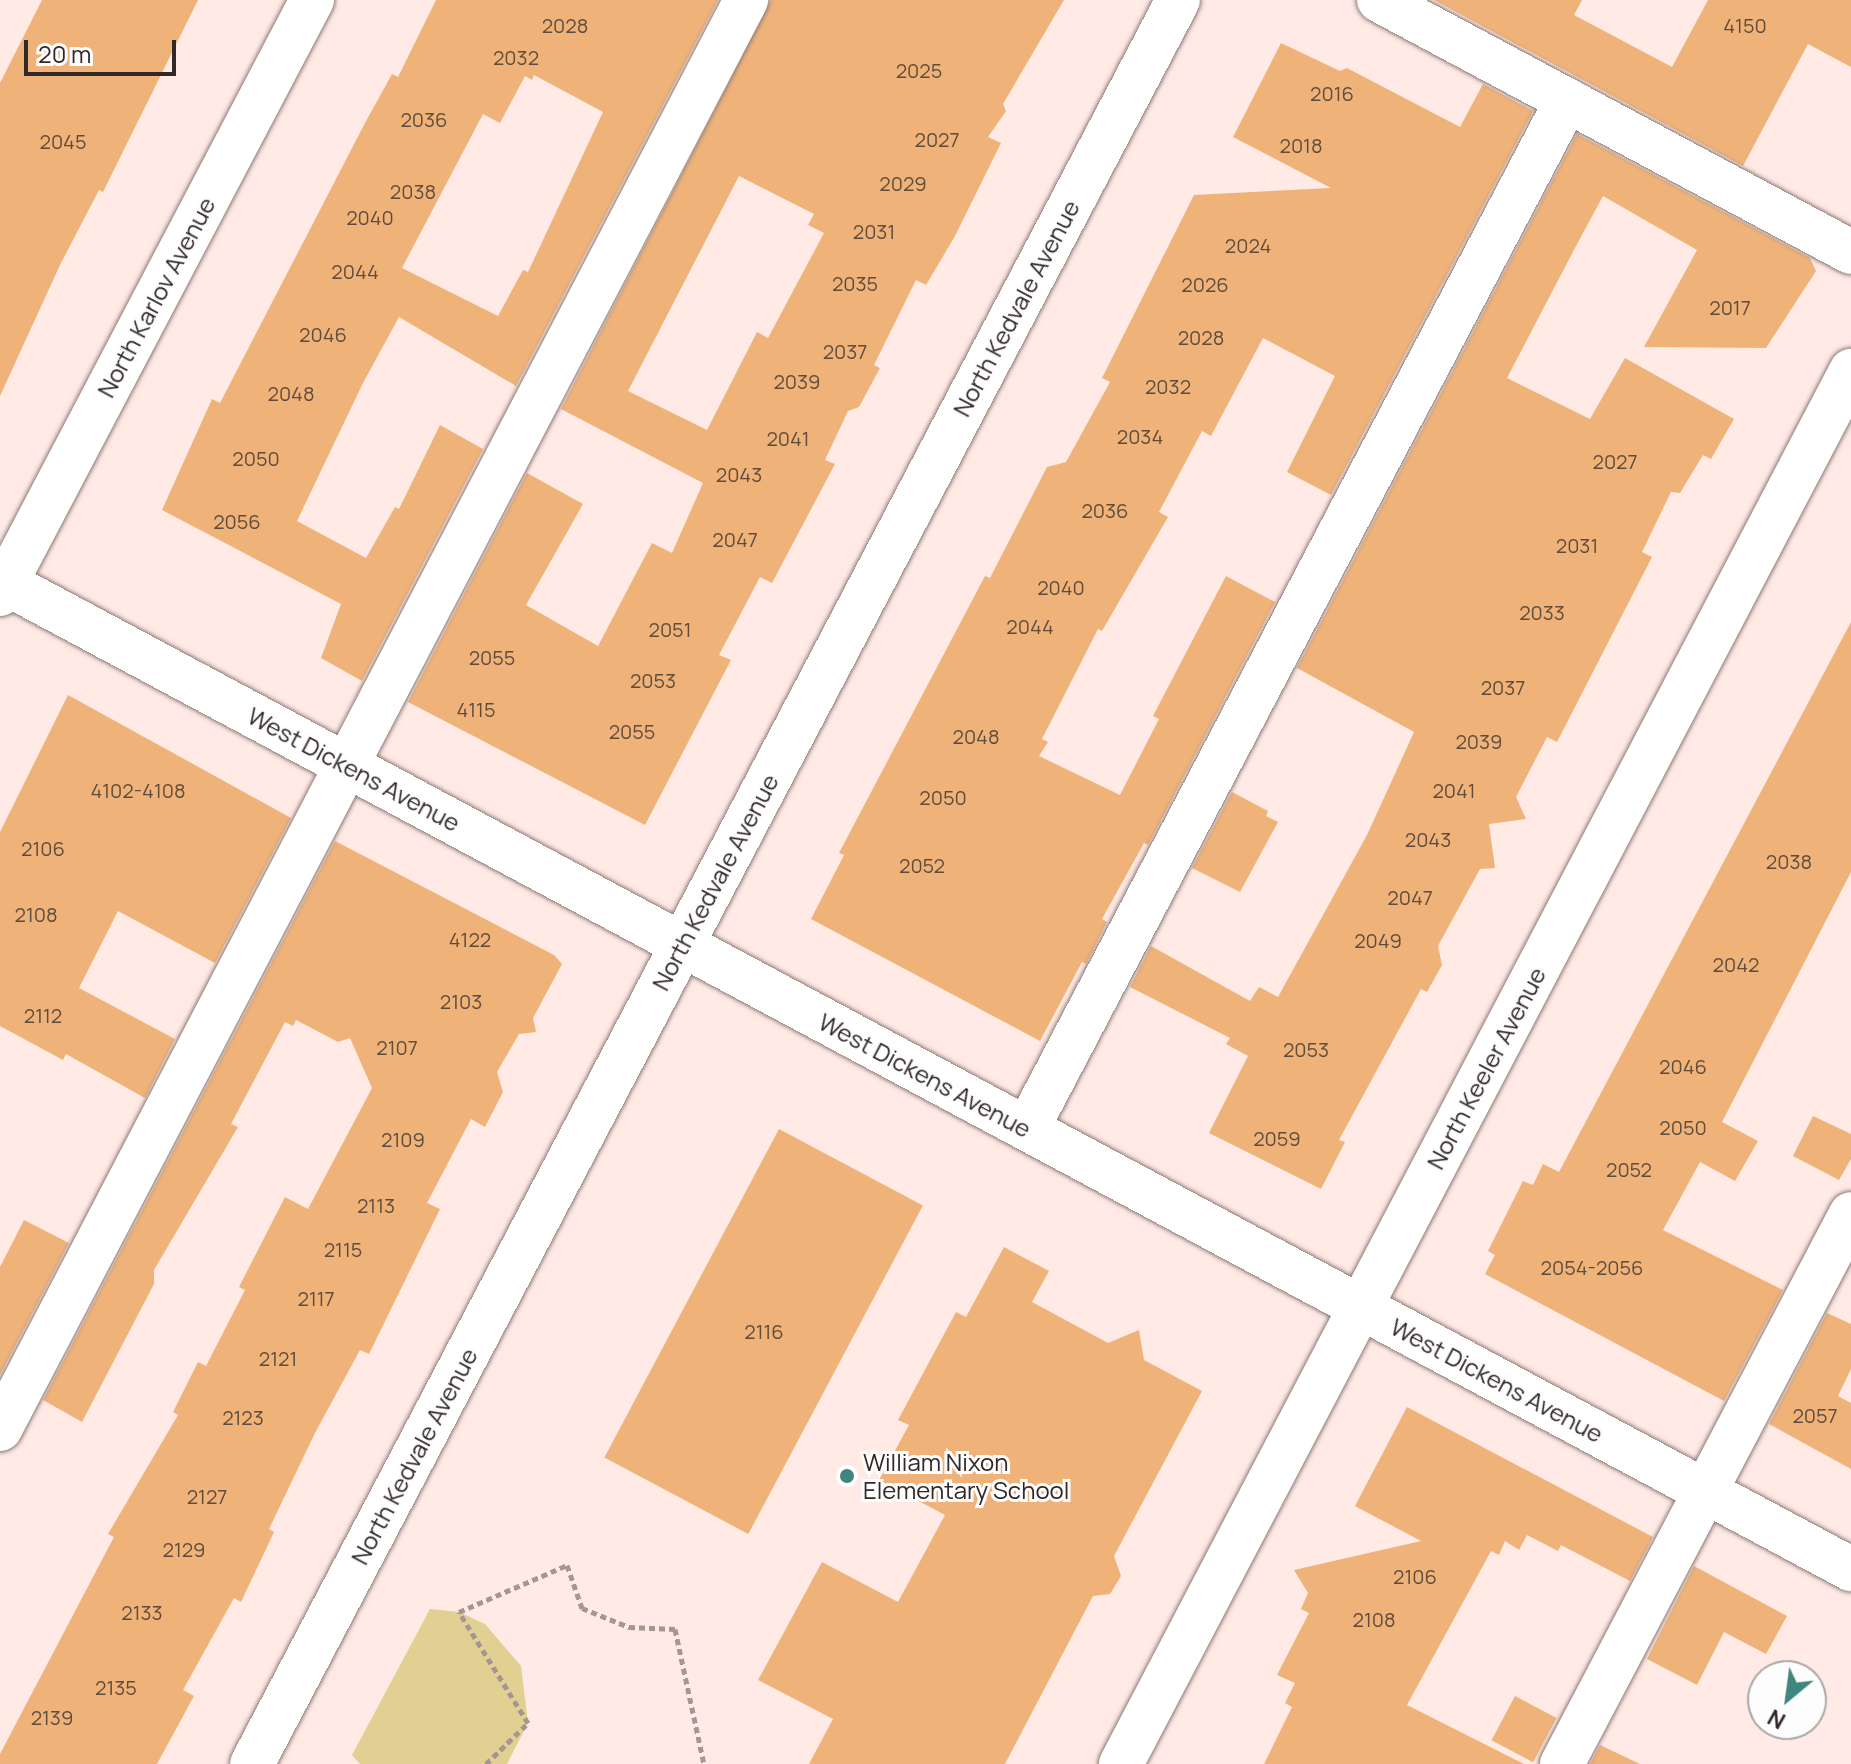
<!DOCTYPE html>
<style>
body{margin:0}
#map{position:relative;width:1851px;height:1764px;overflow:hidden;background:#ffeae5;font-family:Manrope,sans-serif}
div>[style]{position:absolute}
.green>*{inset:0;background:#e1d091}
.building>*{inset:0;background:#efb37a;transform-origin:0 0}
.path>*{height:5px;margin-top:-2.5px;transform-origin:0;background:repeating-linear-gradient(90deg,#a59693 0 6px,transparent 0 10px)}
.roads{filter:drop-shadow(0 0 2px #8c7a75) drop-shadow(0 0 2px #8c7a75)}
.minor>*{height:44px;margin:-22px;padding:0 22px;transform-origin:22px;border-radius:22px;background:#fff}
.dots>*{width:22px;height:22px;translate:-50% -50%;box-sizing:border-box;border:4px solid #fdfdfd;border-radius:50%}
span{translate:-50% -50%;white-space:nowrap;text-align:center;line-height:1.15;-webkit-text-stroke:6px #fdfdfd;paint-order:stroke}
.number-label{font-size:20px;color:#604c3c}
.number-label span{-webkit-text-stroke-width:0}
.street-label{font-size:24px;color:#302927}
.poi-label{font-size:24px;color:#302927}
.left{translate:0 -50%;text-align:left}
.north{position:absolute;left:1747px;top:1660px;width:80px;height:80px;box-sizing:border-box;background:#fdfdfd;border:2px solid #aba8a7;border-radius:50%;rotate:209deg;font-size:22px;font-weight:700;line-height:32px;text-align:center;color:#302927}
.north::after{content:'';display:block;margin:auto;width:28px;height:36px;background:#3f867f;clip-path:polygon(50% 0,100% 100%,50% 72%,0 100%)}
.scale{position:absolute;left:24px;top:40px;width:152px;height:36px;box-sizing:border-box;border:4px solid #302927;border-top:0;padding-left:10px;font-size:24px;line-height:28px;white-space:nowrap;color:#302927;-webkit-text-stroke:6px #fdfdfd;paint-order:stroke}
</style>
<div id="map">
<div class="green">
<i style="clip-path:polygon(430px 1609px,459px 1612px,485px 1624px,521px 1666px,528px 1723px,507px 1764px,360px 1764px,352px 1755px)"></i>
</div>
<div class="building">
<i style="clip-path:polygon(42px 0,198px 0,103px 192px,99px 190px,60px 265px,0 396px,0 83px)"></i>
<i style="clip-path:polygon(evenodd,436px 0,718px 0,516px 386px,399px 317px,363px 383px,297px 521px,366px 558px,395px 507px,399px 509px,440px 425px,483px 449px,362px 681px,321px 658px,341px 604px,162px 510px,212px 399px,220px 403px,365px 123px,392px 74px,398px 77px,436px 0,534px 75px,603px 112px,528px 272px,523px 270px,498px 316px,402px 268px,483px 114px,500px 123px,525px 76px,532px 80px,534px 75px)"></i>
<i style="clip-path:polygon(evenodd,771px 0,1064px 0,1003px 104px,1006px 111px,988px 137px,1001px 143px,955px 236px,926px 285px,916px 280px,874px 365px,880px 368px,859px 407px,848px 411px,825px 460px,835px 464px,772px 583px,760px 577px,719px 655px,731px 660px,645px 825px,408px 702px,527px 473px,583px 504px,526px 605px,598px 646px,652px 543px,672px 553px,703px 483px,561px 409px,771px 0,739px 176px,814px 214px,808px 225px,824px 233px,768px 338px,757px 332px,707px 430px,628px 391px,739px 176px)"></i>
<i style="clip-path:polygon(1434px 0,1582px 0,1574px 15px,1672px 67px,1708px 0,1851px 0,1851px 67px,1808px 44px,1743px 166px)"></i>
<i style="clip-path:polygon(1281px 43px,1340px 71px,1347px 68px,1460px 127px,1483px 84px,1533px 111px,1331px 495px,1287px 472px,1335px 376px,1263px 338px,1211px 436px,1202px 431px,1159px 512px,1168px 517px,1102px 631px,1098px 629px,1042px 739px,1048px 742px,1039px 756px,1120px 795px,1159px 719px,1153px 716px,1226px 576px,1275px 602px,1148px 845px,1144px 843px,1102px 919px,1107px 922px,1086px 964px,1082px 962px,1040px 1041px,811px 919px,844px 855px,839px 853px,985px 576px,990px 578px,1047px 467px,1066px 462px,1110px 382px,1102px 378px,1194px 195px,1331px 188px,1233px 137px)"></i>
<i style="clip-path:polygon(1577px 134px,1810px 258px,1816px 271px,1766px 348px,1644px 347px,1697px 250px,1603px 196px,1576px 246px,1507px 378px,1590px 419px,1625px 358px,1734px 419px,1711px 459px,1703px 455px,1680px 493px,1671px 492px,1642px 552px,1652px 557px,1557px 742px,1547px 737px,1516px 797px,1526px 819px,1489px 824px,1495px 868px,1480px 869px,1438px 946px,1442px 965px,1427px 992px,1421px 989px,1339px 1140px,1345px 1142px,1321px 1189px,1209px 1133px,1248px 1056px,1226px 1044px,1230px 1038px,1130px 987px,1151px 946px,1250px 1001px,1259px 987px,1278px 997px,1367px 835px,1414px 732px,1297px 668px)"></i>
<i style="clip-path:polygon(1851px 622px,1851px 872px,1722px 1122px,1758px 1141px,1735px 1181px,1700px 1162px,1663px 1230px,1783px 1290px,1724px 1401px,1485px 1274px,1495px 1255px,1488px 1251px,1523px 1181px,1533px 1185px,1543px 1164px,1559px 1172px)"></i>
<i style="clip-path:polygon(68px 695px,291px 818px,215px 963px,118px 911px,79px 988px,175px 1039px,145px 1098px,66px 1054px,63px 1060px,0 1026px,0 832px)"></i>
<i style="clip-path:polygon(1232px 792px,1268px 811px,1266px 816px,1278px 822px,1240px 892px,1192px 868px)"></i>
<i style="clip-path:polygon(335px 841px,554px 955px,562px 964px,533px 1018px,536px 1032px,519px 1034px,497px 1072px,503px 1092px,485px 1127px,471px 1119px,427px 1203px,440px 1209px,369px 1354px,360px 1350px,315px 1433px,269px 1529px,274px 1532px,241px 1602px,234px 1598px,183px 1690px,194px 1696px,157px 1764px,0 1764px,0 1754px,114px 1537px,108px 1534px,178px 1415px,173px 1412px,198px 1362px,206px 1366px,245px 1290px,239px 1287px,285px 1197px,308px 1209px,372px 1088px,350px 1038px,338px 1042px,296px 1020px,293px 1026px,285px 1022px,231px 1124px,238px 1127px,154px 1270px,154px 1284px,82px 1422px,43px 1400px)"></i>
<i style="clip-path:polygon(1813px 1116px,1851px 1134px,1851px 1159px,1839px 1180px,1793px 1156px)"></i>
<i style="left:779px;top:1129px;width:163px;height:372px;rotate:28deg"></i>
<i style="clip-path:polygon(24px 1220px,69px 1243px,0 1375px,0 1267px)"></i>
<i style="clip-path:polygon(1004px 1247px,1049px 1271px,1032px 1302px,1108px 1343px,1139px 1330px,1144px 1360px,1202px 1391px,1114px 1556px,1121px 1576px,1110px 1594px,1093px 1596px,1005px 1764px,809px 1764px,833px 1719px,758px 1680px,822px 1562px,898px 1602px,945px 1515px,879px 1480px,909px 1425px,898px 1420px,956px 1312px,966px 1317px)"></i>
<i style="clip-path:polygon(1827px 1313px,1851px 1324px,1851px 1369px,1838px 1396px,1851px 1403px,1851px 1469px,1769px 1424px)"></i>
<i style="clip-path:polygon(1407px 1407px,1653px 1537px,1630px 1581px,1561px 1545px,1558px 1551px,1527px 1535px,1519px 1550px,1505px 1541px,1499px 1555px,1491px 1551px,1407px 1705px,1524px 1764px,1264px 1764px,1292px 1707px,1285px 1703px,1295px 1683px,1277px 1675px,1309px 1613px,1301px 1609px,1308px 1593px,1294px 1570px,1421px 1541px,1355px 1506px)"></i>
<i style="clip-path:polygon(1694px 1566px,1787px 1616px,1766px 1654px,1724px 1632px,1697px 1685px,1647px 1659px)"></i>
<i style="left:1515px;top:1696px;width:47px;height:50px;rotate:28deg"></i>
<i style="clip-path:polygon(1600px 1745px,1640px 1764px,1590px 1764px)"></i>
</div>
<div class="path">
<i style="left:486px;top:1764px;width:59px;rotate:-44.3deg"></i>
<i style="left:528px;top:1723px;width:131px;rotate:-121.9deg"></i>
<i style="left:459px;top:1612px;width:118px;rotate:-23.5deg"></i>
<i style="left:567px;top:1565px;width:46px;rotate:70.8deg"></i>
<i style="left:582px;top:1608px;width:51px;rotate:22deg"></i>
<i style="left:629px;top:1627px;width:46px;rotate:2.5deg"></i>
<i style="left:675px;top:1629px;width:138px;rotate:77.9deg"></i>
</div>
<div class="roads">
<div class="minor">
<i style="left:1379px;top:0;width:535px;rotate:28.1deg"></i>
<i style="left:0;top:580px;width:2099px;rotate:28.12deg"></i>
<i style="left:0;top:594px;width:671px;rotate:-62.29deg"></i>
<i style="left:1027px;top:1129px;width:1162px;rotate:-62.31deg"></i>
<i style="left:0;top:1429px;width:1612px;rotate:-62.43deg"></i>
<i style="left:252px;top:1764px;width:1992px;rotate:-62.3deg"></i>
<i style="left:1121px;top:1764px;width:1573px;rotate:-62.34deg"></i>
<i style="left:1562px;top:1764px;width:621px;rotate:-62.28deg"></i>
</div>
</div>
<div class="dots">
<i style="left:847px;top:1476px;background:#3f867f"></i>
</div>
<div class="number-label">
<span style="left:565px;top:25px">2028</span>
<span style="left:1745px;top:25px">4150</span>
<span style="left:516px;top:57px">2032</span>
<span style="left:919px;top:70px">2025</span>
<span style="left:1332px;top:93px">2016</span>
<span style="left:424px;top:119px">2036</span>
<span style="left:937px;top:139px">2027</span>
<span style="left:63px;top:141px">2045</span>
<span style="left:1301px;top:145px">2018</span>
<span style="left:903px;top:183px">2029</span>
<span style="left:413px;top:191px">2038</span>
<span style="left:370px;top:217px">2040</span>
<span style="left:874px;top:231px">2031</span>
<span style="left:1248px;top:245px">2024</span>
<span style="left:355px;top:271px">2044</span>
<span style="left:855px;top:283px">2035</span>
<span style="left:1205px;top:284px">2026</span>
<span style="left:1730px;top:307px">2017</span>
<span style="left:323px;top:334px">2046</span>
<span style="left:1201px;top:337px">2028</span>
<span style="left:845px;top:351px">2037</span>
<span style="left:797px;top:381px">2039</span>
<span style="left:1168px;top:386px">2032</span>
<span style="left:291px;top:393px">2048</span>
<span style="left:1140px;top:436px">2034</span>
<span style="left:788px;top:438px">2041</span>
<span style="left:256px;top:458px">2050</span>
<span style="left:1615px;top:461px">2027</span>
<span style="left:739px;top:474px">2043</span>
<span style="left:1105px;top:510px">2036</span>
<span style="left:237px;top:521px">2056</span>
<span style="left:735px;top:539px">2047</span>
<span style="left:1577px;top:545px">2031</span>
<span style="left:1061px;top:587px">2040</span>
<span style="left:1542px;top:612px">2033</span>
<span style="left:1030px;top:626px">2044</span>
<span style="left:670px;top:629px">2051</span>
<span style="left:492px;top:657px">2055</span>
<span style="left:653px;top:680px">2053</span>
<span style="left:1503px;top:687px">2037</span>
<span style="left:476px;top:709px">4115</span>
<span style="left:632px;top:731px">2055</span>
<span style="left:976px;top:736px">2048</span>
<span style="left:1479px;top:741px">2039</span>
<span style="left:138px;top:790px">4102-4108</span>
<span style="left:1454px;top:790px">2041</span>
<span style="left:943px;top:797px">2050</span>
<span style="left:1428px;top:839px">2043</span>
<span style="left:43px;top:848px">2106</span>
<span style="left:1789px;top:861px">2038</span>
<span style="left:922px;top:865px">2052</span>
<span style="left:1410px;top:897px">2047</span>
<span style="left:36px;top:914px">2108</span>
<span style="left:470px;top:939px">4122</span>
<span style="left:1378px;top:940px">2049</span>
<span style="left:1736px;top:964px">2042</span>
<span style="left:461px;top:1001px">2103</span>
<span style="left:43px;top:1015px">2112</span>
<span style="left:397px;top:1047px">2107</span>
<span style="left:1306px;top:1049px">2053</span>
<span style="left:1683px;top:1066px">2046</span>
<span style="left:1683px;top:1127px">2050</span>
<span style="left:1277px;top:1138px">2059</span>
<span style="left:403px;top:1139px">2109</span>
<span style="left:1629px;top:1169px">2052</span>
<span style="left:376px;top:1205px">2113</span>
<span style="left:343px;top:1249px">2115</span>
<span style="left:1592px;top:1267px">2054-2056</span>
<span style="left:316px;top:1298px">2117</span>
<span style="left:764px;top:1331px">2116</span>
<span style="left:278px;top:1358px">2121</span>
<span style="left:1815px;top:1415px">2057</span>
<span style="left:243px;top:1417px">2123</span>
<span style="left:207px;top:1496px">2127</span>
<span style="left:184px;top:1549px">2129</span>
<span style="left:1415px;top:1576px">2106</span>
<span style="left:142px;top:1612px">2133</span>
<span style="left:1374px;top:1619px">2108</span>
<span style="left:116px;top:1687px">2135</span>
<span style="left:52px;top:1717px">2139</span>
</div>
<div class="street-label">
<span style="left:156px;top:297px;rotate:-62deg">North Karlov Avenue</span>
<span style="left:1016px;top:308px;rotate:-62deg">North Kedvale Avenue</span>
<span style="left:354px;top:769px;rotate:28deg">West Dickens Avenue</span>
<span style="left:715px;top:882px;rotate:-62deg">North Kedvale Avenue</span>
<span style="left:1486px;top:1068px;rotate:-62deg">North Keeler Avenue</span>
<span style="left:925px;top:1075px;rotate:28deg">West Dickens Avenue</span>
<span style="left:1497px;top:1380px;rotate:28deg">West Dickens Avenue</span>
<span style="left:414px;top:1456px;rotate:-62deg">North Kedvale Avenue</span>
</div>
<div class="poi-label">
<span class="left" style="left:863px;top:1476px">William Nixon<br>Elementary School</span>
</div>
<div class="north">N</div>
<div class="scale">20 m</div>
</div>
